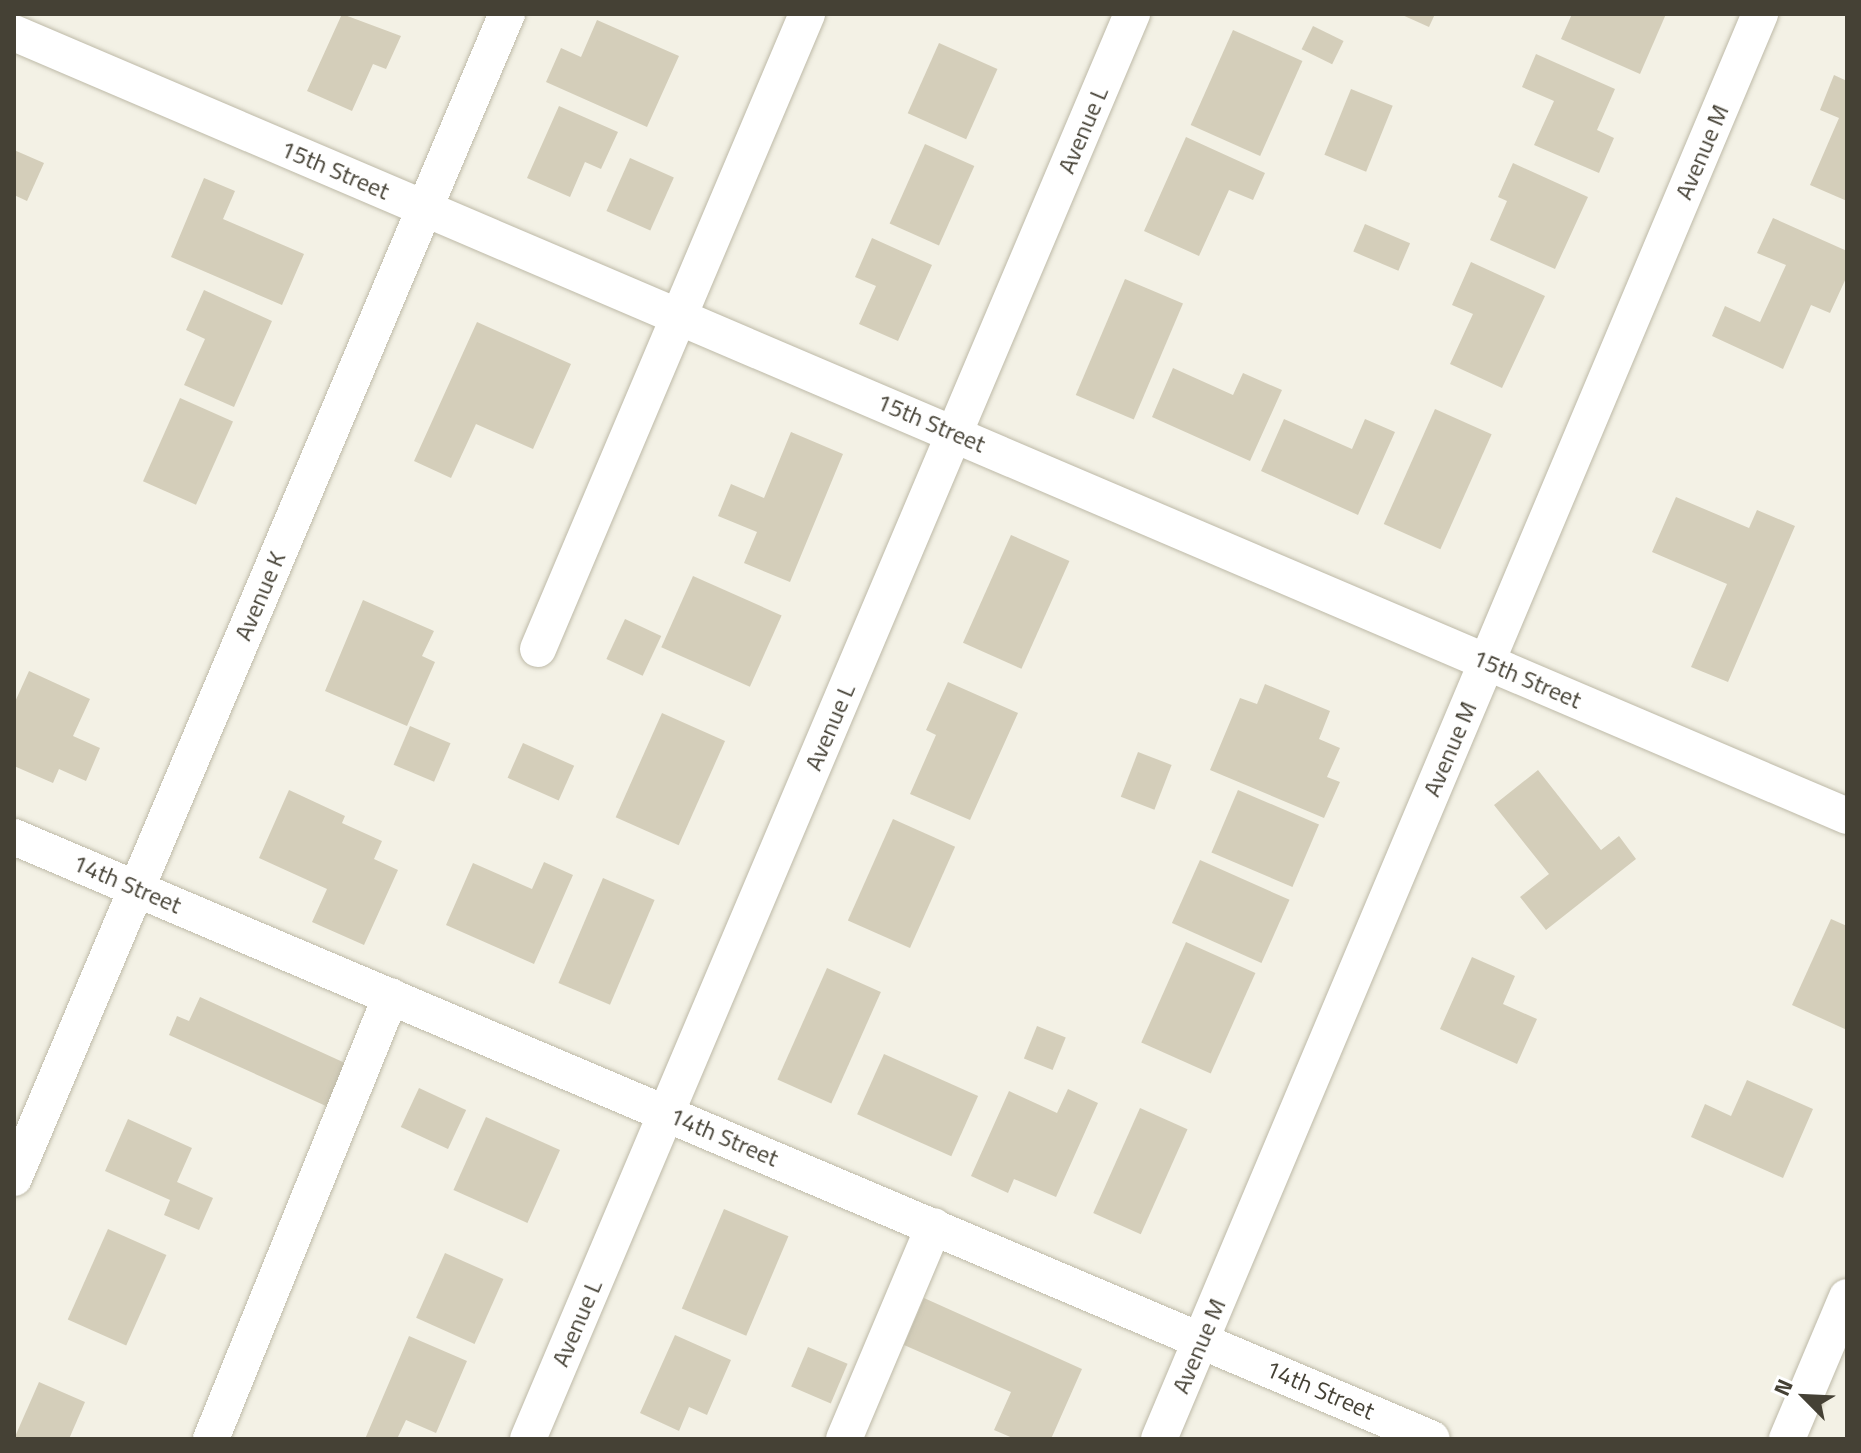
<!DOCTYPE html>
<style>
body{margin:0}
#map{position:relative;width:1861px;height:1453px;overflow:hidden;background:#f3f1e5;font-family:"Titillium Web",sans-serif}
div>[style]{position:absolute}
.building>*{inset:0;background:#d4ceba;transform-origin:0 0}
.roads{filter:drop-shadow(0 0 2px #bebaa8) drop-shadow(0 0 2px #bebaa8)}
.minor>*{height:36px;margin:-18px;padding:0 18px;transform-origin:18px;border-radius:18px;background:#fff}
span{translate:-50% -50%;white-space:nowrap;text-align:center;line-height:1.15;-webkit-text-stroke:6px #fff;paint-order:stroke}
.street-label{font-size:24px;color:#454135}
.frame{position:absolute;inset:0;border:16px solid #454135;pointer-events:none}
.north{position:absolute;left:1765px;top:1357px;width:80px;height:80px;-webkit-text-stroke:6px #fff;paint-order:stroke;rotate:294deg;font-size:22px;font-weight:700;line-height:32px;text-align:center;color:#454135}
.north::after{content:'';display:block;margin:auto;width:28px;height:36px;background:#454135;clip-path:polygon(50% 0,100% 100%,50% 72%,0 100%)}
</style>
<div id="map">
<div class="building">
<i style="clip-path:polygon(342px 14px,401px 36px,386px 69px,373px 64px,352px 111px,307px 91px)"></i>
<i style="clip-path:polygon(1400px 14px,1435px 14px,1429px 27px)"></i>
<i style="clip-path:polygon(1572px 14px,1666px 14px,1640px 74px,1561px 39px)"></i>
<i style="clip-path:polygon(597px 20px,679px 56px,647px 127px,546px 82px,561px 48px,581px 57px)"></i>
<i style="left:1313px;top:26px;width:34px;height:26px;rotate:26deg"></i>
<i style="left:1233px;top:30px;width:76px;height:104px;rotate:24deg"></i>
<i style="left:939px;top:43px;width:64px;height:77px;rotate:24deg"></i>
<i style="clip-path:polygon(1536px 54px,1615px 89px,1597px 130px,1614px 138px,1599px 173px,1534px 145px,1554px 101px,1522px 87px)"></i>
<i style="clip-path:polygon(1834px 75px,1847px 81px,1847px 201px,1810px 185px,1839px 118px,1820px 110px)"></i>
<i style="left:1351px;top:89px;width:45px;height:71px;rotate:22deg"></i>
<i style="clip-path:polygon(559px 106px,618px 132px,601px 169px,585px 162px,570px 197px,527px 178px)"></i>
<i style="clip-path:polygon(1186px 137px,1265px 173px,1253px 200px,1229px 190px,1199px 256px,1144px 231px)"></i>
<i style="left:925px;top:144px;width:54px;height:87px;rotate:24deg"></i>
<i style="clip-path:polygon(14px 150px,44px 163px,27px 201px,14px 195px)"></i>
<i style="left:630px;top:158px;width:48px;height:58px;rotate:24deg"></i>
<i style="clip-path:polygon(1513px 163px,1588px 197px,1555px 269px,1490px 240px,1507px 201px,1498px 197px)"></i>
<i style="clip-path:polygon(204px 178px,235px 191px,223px 219px,304px 254px,282px 305px,171px 257px)"></i>
<i style="clip-path:polygon(1773px 218px,1847px 251px,1847px 276px,1830px 313px,1811px 305px,1783px 369px,1712px 336px,1725px 306px,1760px 322px,1786px 265px,1757px 253px)"></i>
<i style="left:1365px;top:224px;width:49px;height:30px;rotate:23deg"></i>
<i style="clip-path:polygon(872px 238px,932px 265px,898px 341px,859px 324px,876px 286px,855px 277px)"></i>
<i style="clip-path:polygon(1471px 262px,1545px 296px,1502px 388px,1450px 364px,1473px 314px,1452px 305px)"></i>
<i style="left:1125px;top:279px;width:63px;height:126px;rotate:23deg"></i>
<i style="clip-path:polygon(204px 290px,272px 321px,234px 407px,184px 385px,205px 339px,186px 330px)"></i>
<i style="clip-path:polygon(477px 322px,571px 364px,533px 449px,476px 424px,451px 478px,414px 461px)"></i>
<i style="clip-path:polygon(1173px 368px,1233px 395px,1243px 373px,1282px 390px,1250px 461px,1152px 417px)"></i>
<i style="left:180px;top:398px;width:58px;height:91px;rotate:24deg"></i>
<i style="left:1435px;top:409px;width:62px;height:126px;rotate:24deg"></i>
<i style="clip-path:polygon(1284px 419px,1352px 449px,1365px 419px,1395px 432px,1358px 515px,1261px 471px)"></i>
<i style="clip-path:polygon(791px 432px,843px 454px,790px 582px,744px 563px,757px 532px,718px 516px,731px 484px,764px 498px)"></i>
<i style="clip-path:polygon(1676px 497px,1749px 528px,1757px 510px,1795px 526px,1728px 682px,1691px 667px,1727px 584px,1652px 552px)"></i>
<i style="left:1011px;top:535px;width:64px;height:118px;rotate:24deg"></i>
<i style="left:693px;top:576px;width:97px;height:78px;rotate:24deg"></i>
<i style="clip-path:polygon(363px 600px,434px 631px,422px 656px,435px 662px,407px 726px,325px 691px)"></i>
<i style="left:625px;top:619px;width:40px;height:44px;rotate:25deg"></i>
<i style="clip-path:polygon(29px 671px,90px 699px,73px 736px,100px 748px,86px 781px,59px 769px,53px 783px,14px 766px,14px 704px)"></i>
<i style="clip-path:polygon(948px 682px,1018px 713px,970px 820px,910px 794px,936px 735px,926px 730px)"></i>
<i style="clip-path:polygon(1265px 684px,1330px 711px,1319px 739px,1340px 748px,1327px 777px,1340px 782px,1324px 818px,1210px 770px,1240px 698px,1257px 704px)"></i>
<i style="left:662px;top:713px;width:69px;height:114px;rotate:24deg"></i>
<i style="left:410px;top:726px;width:44px;height:42px;rotate:23deg"></i>
<i style="left:523px;top:743px;width:56px;height:38px;rotate:24deg"></i>
<i style="left:1138px;top:752px;width:36px;height:48px;rotate:21deg"></i>
<i style="clip-path:polygon(1538px 770px,1601px 850px,1619px 836px,1636px 859px,1546px 930px,1520px 897px,1549px 874px,1494px 805px)"></i>
<i style="clip-path:polygon(289px 790px,345px 816px,342px 823px,382px 841px,374px 859px,398px 870px,364px 945px,312px 922px,327px 889px,259px 858px)"></i>
<i style="left:1238px;top:790px;width:88px;height:68px;rotate:23deg"></i>
<i style="left:893px;top:819px;width:68px;height:111px;rotate:24deg"></i>
<i style="left:1200px;top:860px;width:98px;height:69px;rotate:24deg"></i>
<i style="clip-path:polygon(544px 862px,573px 875px,534px 964px,446px 925px,473px 863px,532px 889px)"></i>
<i style="left:603px;top:878px;width:56px;height:114px;rotate:23deg"></i>
<i style="clip-path:polygon(1831px 919px,1847px 926px,1847px 1030px,1792px 1005px)"></i>
<i style="left:1186px;top:942px;width:76px;height:110px;rotate:24deg"></i>
<i style="clip-path:polygon(1472px 957px,1515px 976px,1503px 1004px,1537px 1019px,1517px 1064px,1440px 1029px)"></i>
<i style="left:827px;top:968px;width:59px;height:122px;rotate:24deg"></i>
<i style="clip-path:polygon(200px 997px,356px 1068px,337px 1111px,169px 1035px,177px 1016px,189px 1021px)"></i>
<i style="left:1037px;top:1026px;width:31px;height:35px;rotate:22deg"></i>
<i style="left:884px;top:1054px;width:103px;height:66px;rotate:24deg"></i>
<i style="clip-path:polygon(1747px 1080px,1813px 1109px,1783px 1178px,1691px 1137px,1705px 1104px,1731px 1116px)"></i>
<i style="left:419px;top:1088px;width:52px;height:43px;rotate:25deg"></i>
<i style="clip-path:polygon(1068px 1089px,1098px 1103px,1056px 1197px,1014px 1179px,1008px 1193px,971px 1176px,1009px 1091px,1057px 1113px)"></i>
<i style="left:1140px;top:1108px;width:52px;height:115px;rotate:24deg"></i>
<i style="left:486px;top:1117px;width:81px;height:80px;rotate:24deg"></i>
<i style="clip-path:polygon(128px 1119px,192px 1148px,177px 1182px,213px 1198px,199px 1230px,164px 1215px,170px 1200px,105px 1171px)"></i>
<i style="left:724px;top:1209px;width:70px;height:108px;rotate:23deg"></i>
<i style="left:108px;top:1229px;width:64px;height:99px;rotate:24deg"></i>
<i style="left:445px;top:1253px;width:64px;height:71px;rotate:24deg"></i>
<i style="clip-path:polygon(924px 1298px,1082px 1369px,1051px 1439px,1015px 1439px,994px 1430px,1011px 1392px,904px 1345px)"></i>
<i style="clip-path:polygon(675px 1335px,731px 1360px,707px 1415px,689px 1407px,679px 1431px,640px 1413px)"></i>
<i style="clip-path:polygon(409px 1336px,467px 1361px,436px 1433px,406px 1420px,397px 1439px,365px 1439px)"></i>
<i style="left:808px;top:1347px;width:43px;height:43px;rotate:23deg"></i>
<i style="clip-path:polygon(39px 1382px,85px 1402px,69px 1439px,14px 1439px)"></i>
</div>
<div class="roads">
<div class="minor">
<i style="left:14px;top:33px;width:1993px;rotate:23.13deg"></i>
<i style="left:538px;top:649px;width:690px;rotate:-67.04deg"></i>
<i style="left:14px;top:837px;width:1540px;rotate:23deg"></i>
<i style="left:14px;top:1178px;width:1264px;rotate:-67.05deg"></i>
<i style="left:211px;top:1439px;width:478px;rotate:-67.9deg"></i>
<i style="left:528px;top:1439px;width:1548px;rotate:-67.03deg"></i>
<i style="left:844px;top:1439px;width:231px;rotate:-67.1deg"></i>
<i style="left:1159px;top:1439px;width:1547px;rotate:-67.13deg"></i>
<i style="left:1787px;top:1439px;width:154px;rotate:-67.1deg"></i>
</div>
</div>
<div class="street-label">
<span style="left:1083px;top:130px;rotate:-67deg">Avenue L</span>
<span style="left:1702px;top:152px;rotate:-67deg">Avenue M</span>
<span style="left:335px;top:170px;rotate:23deg">15th Street</span>
<span style="left:931px;top:423px;rotate:23deg">15th Street</span>
<span style="left:260px;top:596px;rotate:-67deg">Avenue K</span>
<span style="left:1527px;top:679px;rotate:23deg">15th Street</span>
<span style="left:830px;top:727px;rotate:-67deg">Avenue L</span>
<span style="left:1450px;top:749px;rotate:-67deg">Avenue M</span>
<span style="left:127px;top:884px;rotate:23deg">14th Street</span>
<span style="left:724px;top:1137px;rotate:23deg">14th Street</span>
<span style="left:577px;top:1323px;rotate:-67deg">Avenue L</span>
<span style="left:1199px;top:1346px;rotate:-67deg">Avenue M</span>
<span style="left:1320px;top:1390px;rotate:23deg">14th Street</span>
</div>
<div class="frame"></div>
<div class="north">N</div>
</div>
